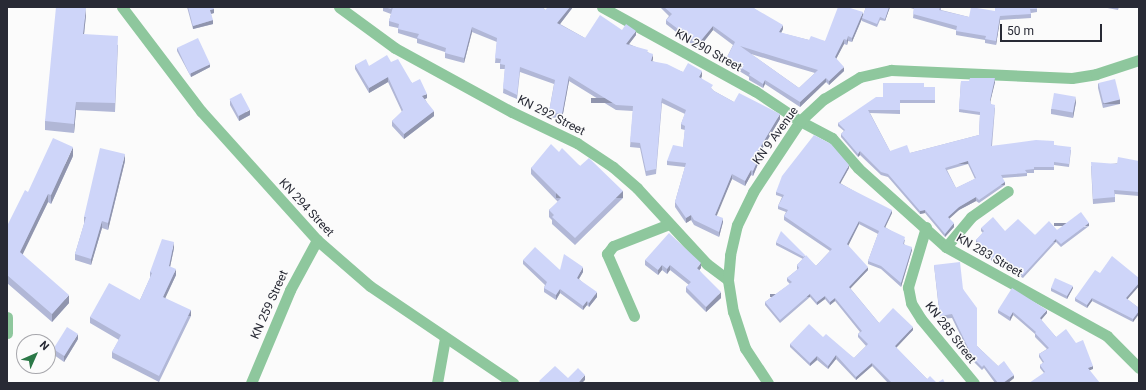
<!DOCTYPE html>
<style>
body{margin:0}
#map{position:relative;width:1146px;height:390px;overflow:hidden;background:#fbfbfb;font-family:Roboto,sans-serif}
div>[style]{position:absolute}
.minor>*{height:11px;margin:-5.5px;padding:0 5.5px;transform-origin:5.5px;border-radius:5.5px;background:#8ec79d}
.wall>*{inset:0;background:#b1b7d6}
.shaded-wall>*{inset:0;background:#9095ae;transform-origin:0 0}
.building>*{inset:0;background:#ced5f9;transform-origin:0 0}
span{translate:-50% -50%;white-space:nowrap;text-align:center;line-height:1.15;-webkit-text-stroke:3px #fbfbfb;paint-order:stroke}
.street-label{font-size:12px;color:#282a35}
.frame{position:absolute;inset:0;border:8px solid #282a35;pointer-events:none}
.north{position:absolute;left:16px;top:334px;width:40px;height:40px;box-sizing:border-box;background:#fbfbfb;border:1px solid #a7a7ac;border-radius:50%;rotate:45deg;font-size:11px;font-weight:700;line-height:16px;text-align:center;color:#282a35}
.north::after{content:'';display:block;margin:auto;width:14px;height:18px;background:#2b7847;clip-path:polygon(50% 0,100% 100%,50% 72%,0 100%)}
.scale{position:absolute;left:1000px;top:24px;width:102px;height:18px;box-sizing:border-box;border:2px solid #282a35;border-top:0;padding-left:5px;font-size:12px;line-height:14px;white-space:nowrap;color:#282a35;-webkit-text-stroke:3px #fbfbfb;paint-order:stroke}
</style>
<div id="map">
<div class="minor">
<i style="left:122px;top:7px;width:131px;rotate:52.8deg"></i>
<i style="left:201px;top:111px;width:173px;rotate:48deg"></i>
<i style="left:317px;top:240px;width:70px;rotate:41deg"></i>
<i style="left:370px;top:286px;width:173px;rotate:34.1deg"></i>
<i style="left:339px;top:7px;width:69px;rotate:36.2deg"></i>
<i style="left:395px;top:48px;width:133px;rotate:28.7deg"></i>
<i style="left:512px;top:112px;width:72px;rotate:25.5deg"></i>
<i style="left:577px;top:143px;width:43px;rotate:33.7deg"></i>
<i style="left:613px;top:167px;width:32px;rotate:41deg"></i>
<i style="left:637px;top:188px;width:103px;rotate:47.4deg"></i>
<i style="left:707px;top:264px;width:26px;rotate:37deg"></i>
<i style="left:602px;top:7px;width:175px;rotate:28.8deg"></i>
<i style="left:755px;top:91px;width:54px;rotate:33.7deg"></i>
<i style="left:800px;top:121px;width:36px;rotate:28deg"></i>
<i style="left:832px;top:138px;width:40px;rotate:49deg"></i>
<i style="left:858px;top:168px;width:118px;rotate:41.9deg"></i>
<i style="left:946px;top:247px;width:184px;rotate:28.9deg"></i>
<i style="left:1107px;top:336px;width:45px;rotate:45deg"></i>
<i style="left:926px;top:227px;width:63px;rotate:106.7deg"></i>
<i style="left:908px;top:287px;width:16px;rotate:79deg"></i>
<i style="left:911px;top:303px;width:19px;rotate:58deg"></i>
<i style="left:921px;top:319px;width:83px;rotate:50.4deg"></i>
<i style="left:946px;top:247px;width:39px;rotate:-50deg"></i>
<i style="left:971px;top:217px;width:45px;rotate:-35.1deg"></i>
<i style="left:634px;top:316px;width:68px;rotate:-113.5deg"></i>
<i style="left:607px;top:254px;width:10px;rotate:-53deg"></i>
<i style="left:613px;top:246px;width:60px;rotate:-21.4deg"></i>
<i style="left:7px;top:317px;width:16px;rotate:90deg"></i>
<i style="left:251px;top:383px;width:101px;rotate:-67.2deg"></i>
<i style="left:290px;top:290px;width:57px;rotate:-61.6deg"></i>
<i style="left:437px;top:383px;width:46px;rotate:-79.9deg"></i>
<i style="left:768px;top:383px;width:42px;rotate:-123.3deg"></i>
<i style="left:745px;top:348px;width:38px;rotate:-108deg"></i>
<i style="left:733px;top:312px;width:32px;rotate:-99deg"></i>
<i style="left:728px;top:280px;width:25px;rotate:-85deg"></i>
<i style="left:730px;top:255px;width:31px;rotate:-77deg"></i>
<i style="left:737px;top:225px;width:37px;rotate:-64deg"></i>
<i style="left:753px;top:192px;width:85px;rotate:-56.5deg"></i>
<i style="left:800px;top:121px;width:33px;rotate:-43deg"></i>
<i style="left:824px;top:99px;width:42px;rotate:-31.4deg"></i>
<i style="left:860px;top:77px;width:32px;rotate:-13deg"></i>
<i style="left:891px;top:70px;width:181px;rotate:2.5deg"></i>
<i style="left:1072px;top:78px;width:24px;rotate:-9deg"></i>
<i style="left:1096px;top:74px;width:45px;rotate:-18deg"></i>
</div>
<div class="wall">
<i style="clip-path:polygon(187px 7px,213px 7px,214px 13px,211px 14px,213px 24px,193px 29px)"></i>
<i style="clip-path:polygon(383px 7px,543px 7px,545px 10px,573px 7px,560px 24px,585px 38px,622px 30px,636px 35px,629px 44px,648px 52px,653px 59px,652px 61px,683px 72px,702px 76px,701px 78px,714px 91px,734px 102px,780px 119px,760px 152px,761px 157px,753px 176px,751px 175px,745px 186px,732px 179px,716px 215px,723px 222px,719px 237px,694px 225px,691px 220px,686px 223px,675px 207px,675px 202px,685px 167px,667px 165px,667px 161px,683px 147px,685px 130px,681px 129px,681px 124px,685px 114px,662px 103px,656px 174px,646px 176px,640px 148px,630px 147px,633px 111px,616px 110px,569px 81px,562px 119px,549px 117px,549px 112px,554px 84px,520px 72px,517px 99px,503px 93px,505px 69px,500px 69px,500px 63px,495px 63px,497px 42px,472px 32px,464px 63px,445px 58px,445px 52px,417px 43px,417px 39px,398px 33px,398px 28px,389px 26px,389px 21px,391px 14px,383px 11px)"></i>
<i style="clip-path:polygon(evenodd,660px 7px,752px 7px,783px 29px,781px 33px,809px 40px,825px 41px,863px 15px,866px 7px,890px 7px,885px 21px,880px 20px,877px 27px,862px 21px,862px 19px,852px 42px,848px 41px,847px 45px,844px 44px,836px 59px,844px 71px,829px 85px,826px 82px,800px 107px,765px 84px,763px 88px,749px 80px,749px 77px,726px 63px,726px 59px,733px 45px,713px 30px,698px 49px,666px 24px,666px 20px,669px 16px,660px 7px,751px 54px,774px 61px,815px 73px,799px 88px,751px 54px)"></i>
<i style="clip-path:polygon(907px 7px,941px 7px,941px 10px,969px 17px,995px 11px,1037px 7px,1037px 12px,1031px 13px,1031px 18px,1000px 20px,996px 45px,985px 43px,985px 40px,956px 35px,956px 30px,913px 18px,914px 9px)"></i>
<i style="clip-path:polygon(1102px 7px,1119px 7px,1118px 10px)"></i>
<i style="clip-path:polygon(86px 15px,84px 35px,118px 45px,115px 112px,76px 110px,74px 133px,45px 130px,45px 121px)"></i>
<i style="clip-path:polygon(177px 48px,210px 67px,191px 77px,177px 51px)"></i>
<i style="clip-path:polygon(391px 62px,427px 98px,425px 99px,434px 116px,404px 139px,392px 126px,392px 121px,402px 112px,388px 82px,369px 93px,355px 69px,355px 65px,369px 66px)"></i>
<i style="clip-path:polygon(evenodd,961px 81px,995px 82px,990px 101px,991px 104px,995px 108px,992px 146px,1054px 145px,1071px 150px,1069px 167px,1054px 165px,1054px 170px,1034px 170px,1034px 173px,1027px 173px,1027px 176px,1002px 178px,1005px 185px,979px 203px,976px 201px,959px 210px,949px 218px,954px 227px,945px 237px,925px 213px,920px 214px,888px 177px,881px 175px,860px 155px,858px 157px,841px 137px,841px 134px,844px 131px,838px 126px,838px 123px,883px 97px,924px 87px,935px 87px,935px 103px,900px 103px,900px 114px,870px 113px,890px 151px,910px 153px,979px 135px,980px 115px,959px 112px,961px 81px,968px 164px,975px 179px,956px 188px,947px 170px,968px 164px)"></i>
<i style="clip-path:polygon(1098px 83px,1120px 104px,1103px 108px,1098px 88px)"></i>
<i style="clip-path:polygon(230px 100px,250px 115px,239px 121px,230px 105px)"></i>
<i style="clip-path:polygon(1076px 102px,1073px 118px,1051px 114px,1051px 109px)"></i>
<i style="clip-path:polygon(559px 152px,580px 166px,623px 198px,575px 245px,552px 224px,552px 220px,549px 217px,549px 210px,558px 202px,531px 174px,531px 168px)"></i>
<i style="clip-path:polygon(73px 156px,51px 204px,48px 202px,22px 254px,69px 303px,52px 322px,7px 283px,7px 226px)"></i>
<i style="clip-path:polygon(125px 161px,108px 230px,102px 228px,91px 265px,75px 260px,75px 254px,84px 224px,84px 217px)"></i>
<i style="clip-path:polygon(1139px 161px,1139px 196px,1115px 194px,1115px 202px,1093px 204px,1091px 166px)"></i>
<i style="clip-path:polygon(849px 168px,840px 183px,892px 213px,885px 227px,905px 240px,904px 244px,912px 250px,901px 287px,881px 269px,868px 264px,868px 261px,878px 234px,859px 224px,848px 246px,868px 270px,850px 288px,879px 323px,913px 330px,896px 348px,927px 379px,937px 383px,945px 383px,888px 383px,872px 366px,856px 380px,836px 359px,828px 369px,817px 360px,810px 366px,790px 347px,790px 344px,823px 337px,854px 358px,866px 346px,858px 337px,858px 334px,860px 332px,835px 301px,830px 305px,825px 299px,817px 305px,810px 297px,780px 323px,765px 305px,765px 302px,790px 284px,787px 281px,787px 278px,797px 270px,797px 265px,803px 259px,776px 245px,776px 242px,805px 256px,816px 266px,830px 251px,784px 220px,784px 216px,786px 212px,778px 209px,778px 206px,782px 197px,776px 195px,776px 192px)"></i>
<i style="clip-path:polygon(1089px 226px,1061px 247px,1056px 242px,1023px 278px,992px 261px,976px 243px,976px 240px,983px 233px,981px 231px,981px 228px,1035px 235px,1057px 230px)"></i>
<i style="clip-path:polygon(174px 248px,170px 267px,176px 275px,165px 298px,191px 316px,159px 382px,112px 358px,112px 352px,119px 340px,90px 323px,90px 317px,140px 300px,150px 278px,150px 272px)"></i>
<i style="clip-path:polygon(523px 260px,560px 270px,583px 272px,579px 279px,597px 297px,589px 307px,587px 305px,583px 310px,560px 293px,556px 300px,544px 292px,544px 288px,545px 285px,523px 264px)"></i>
<i style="clip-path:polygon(645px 260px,701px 268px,699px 270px,721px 298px,706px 312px,686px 292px,686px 287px,689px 285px,670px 270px,667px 274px,662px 270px,658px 275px,645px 265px)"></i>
<i style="clip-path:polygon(934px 265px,963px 289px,977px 346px,998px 366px,1014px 378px,1008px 383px,995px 383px,984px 368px,982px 370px,973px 361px,952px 318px,940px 319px)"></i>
<i style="clip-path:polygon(1100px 273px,1139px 278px,1139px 286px,1127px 299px,1139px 308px,1139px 314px,1133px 322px,1092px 301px,1087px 308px,1075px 301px,1075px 298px)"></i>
<i style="clip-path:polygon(1051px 288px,1073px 288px,1067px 299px,1051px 291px)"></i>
<i style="clip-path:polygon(998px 310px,1047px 313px,1041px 320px,1056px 337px,1093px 369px,1044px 373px,1040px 368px,1040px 365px,1043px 363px,1039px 357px,1039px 354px,1047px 349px,1035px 337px,1035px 334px,1013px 315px,1010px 321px,998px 313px)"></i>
<i style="clip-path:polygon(78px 339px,64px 362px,54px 355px,54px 350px)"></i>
</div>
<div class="shaded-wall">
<i style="clip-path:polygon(86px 7px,86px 15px,83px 43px,83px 34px)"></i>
<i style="clip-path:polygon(570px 7px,573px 7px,557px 28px,557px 23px)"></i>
<i style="clip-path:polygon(889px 7px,890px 7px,885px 21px,885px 19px)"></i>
<i style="clip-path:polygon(214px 9px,214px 13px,210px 14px,210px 10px)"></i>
<i style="clip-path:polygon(863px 12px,863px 16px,852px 42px,852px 38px)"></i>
<i style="clip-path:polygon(1000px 16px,1000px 20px,996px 45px,996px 41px)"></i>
<i style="clip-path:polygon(213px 20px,213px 24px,193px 29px,193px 26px)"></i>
<i style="clip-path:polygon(783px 25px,783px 29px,779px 37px,779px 32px)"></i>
<i style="clip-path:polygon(713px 26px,713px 30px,698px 49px,698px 44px)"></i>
<i style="clip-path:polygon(472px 27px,472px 32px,464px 63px,464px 58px)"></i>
<i style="clip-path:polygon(636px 31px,636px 35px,626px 48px,626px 44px)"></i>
<i style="clip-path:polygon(848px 36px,848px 41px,847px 45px,847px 40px)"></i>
<i style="clip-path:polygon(844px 39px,844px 44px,835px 61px,835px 57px)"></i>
<i style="clip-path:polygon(653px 54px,653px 59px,651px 66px,651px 61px)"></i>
<i style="clip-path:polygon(210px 64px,210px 67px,191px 77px,191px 73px)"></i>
<i style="clip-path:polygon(844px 67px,844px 71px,829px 85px,829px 81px)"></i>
<i style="clip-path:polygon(702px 71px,702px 76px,699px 82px,699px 77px)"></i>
<i style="clip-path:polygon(569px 76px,569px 81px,562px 119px,562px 114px)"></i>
<i style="clip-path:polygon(388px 77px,388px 82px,369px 93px,369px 88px)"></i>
<i style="clip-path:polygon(826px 78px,826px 82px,800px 107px,800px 102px)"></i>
<i style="clip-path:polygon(995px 78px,995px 82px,990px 103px,990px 100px)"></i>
<i style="clip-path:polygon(765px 80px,765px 84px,763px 88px,763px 84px)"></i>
<i style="clip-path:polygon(427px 94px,427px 98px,422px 100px,422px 96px)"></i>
<i style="clip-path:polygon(1076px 97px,1076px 102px,1073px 118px,1073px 113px)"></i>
<i style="left:662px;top:98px;width:5px;height:71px;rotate:90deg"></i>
<i style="left:1120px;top:99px;width:5px;height:17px;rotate:90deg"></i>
<i style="clip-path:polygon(76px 102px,76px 110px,74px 133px,74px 124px)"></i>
<i style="clip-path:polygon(250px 110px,250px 115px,239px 121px,239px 116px)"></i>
<i style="clip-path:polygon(434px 111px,434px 116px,404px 139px,404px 134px)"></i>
<i style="clip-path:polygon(780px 114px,780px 119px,758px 156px,758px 151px)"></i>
<i style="clip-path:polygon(73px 147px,73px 156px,51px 204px,51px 195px)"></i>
<i style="clip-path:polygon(860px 151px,860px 155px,858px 157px,858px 154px)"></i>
<i style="clip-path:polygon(761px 153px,761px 157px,753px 176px,753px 171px)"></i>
<i style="clip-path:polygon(125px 154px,125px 161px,108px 230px,108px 223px)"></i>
<i style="left:968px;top:161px;width:3px;height:24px;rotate:90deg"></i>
<i style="clip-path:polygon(849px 165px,849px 168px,839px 186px,839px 183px)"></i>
<i style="clip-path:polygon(751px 170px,751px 175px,745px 186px,745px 181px)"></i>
<i style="clip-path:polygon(732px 174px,732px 179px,715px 220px,715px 215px)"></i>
<i style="left:1005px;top:182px;width:3px;height:32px;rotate:90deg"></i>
<i style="left:623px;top:191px;width:7px;height:67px;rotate:90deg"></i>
<i style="clip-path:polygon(48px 194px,48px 202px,20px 260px,20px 252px)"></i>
<i style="clip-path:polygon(976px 197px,976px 201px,959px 210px,948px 220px,948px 217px,959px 207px)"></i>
<i style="clip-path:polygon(892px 210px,892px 213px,884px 230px,884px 227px)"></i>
<i style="clip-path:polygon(925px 210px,925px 213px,920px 214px,920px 211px)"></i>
<i style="clip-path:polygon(691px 215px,691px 220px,686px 223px,686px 218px)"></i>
<i style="clip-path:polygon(723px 218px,723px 222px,719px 237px,719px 232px)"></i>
<i style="clip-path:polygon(102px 221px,102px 228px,91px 265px,91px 259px)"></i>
<i style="clip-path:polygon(859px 221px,859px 224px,847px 248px,847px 244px)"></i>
<i style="clip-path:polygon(954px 223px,954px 227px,945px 237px,945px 234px)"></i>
<i style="left:1089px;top:223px;width:3px;height:35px;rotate:90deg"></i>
<i style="left:1056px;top:239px;width:3px;height:49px;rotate:90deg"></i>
<i style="clip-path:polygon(174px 242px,174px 248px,169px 272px,169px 266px)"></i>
<i style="clip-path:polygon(912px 247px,912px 250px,901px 287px,901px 283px)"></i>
<i style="clip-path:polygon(701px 263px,701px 268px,697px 273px,697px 268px)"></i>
<i style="clip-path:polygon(662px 265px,662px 270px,658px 275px,658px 270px)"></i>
<i style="clip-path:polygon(670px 265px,670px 270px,667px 274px,667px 269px)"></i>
<i style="clip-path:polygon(583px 267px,583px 272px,577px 282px,577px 278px)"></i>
<i style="clip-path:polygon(868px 267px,868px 270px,849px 290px,849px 287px)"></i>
<i style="clip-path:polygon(176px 269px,176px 275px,163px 303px,163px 297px)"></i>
<i style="clip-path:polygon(1139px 283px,1139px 286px,1126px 301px,1126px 298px)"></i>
<i style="clip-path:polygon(1073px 286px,1073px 288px,1067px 299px,1067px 296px)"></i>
<i style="clip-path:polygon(560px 289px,560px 293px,556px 300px,556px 295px)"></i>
<i style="clip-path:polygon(597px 292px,597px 297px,589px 307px,589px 303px)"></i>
<i style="clip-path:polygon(721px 292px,721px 298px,706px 312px,706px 307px)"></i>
<i style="left:810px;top:294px;width:3px;height:40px;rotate:90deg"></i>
<i style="clip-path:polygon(69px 295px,69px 303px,52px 322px,52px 314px)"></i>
<i style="clip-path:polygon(825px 296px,825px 299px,817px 305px,817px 302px)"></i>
<i style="clip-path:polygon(835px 298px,835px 301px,830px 305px,830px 302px)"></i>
<i style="clip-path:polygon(1092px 298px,1092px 301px,1087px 308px,1087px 305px)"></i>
<i style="clip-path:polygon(587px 301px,587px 305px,583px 310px,583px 306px)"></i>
<i style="left:191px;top:310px;width:6px;height:73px;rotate:90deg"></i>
<i style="clip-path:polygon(1047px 310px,1047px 313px,1040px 321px,1040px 318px)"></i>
<i style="clip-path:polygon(1139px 311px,1139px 314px,1133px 322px,1133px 319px)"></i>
<i style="clip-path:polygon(1013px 312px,1013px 315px,1010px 321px,1010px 317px)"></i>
<i style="clip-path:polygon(913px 327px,913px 330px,895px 349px,895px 346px)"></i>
<i style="clip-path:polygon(78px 334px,78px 339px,64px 362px,64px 356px)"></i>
<i style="clip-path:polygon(836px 355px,836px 359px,828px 369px,828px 366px)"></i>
<i style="clip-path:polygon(817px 356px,817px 360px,810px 366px,810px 363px)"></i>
<i style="clip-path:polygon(872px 363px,872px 366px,856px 380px,856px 377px)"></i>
<i style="clip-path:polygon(1093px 366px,1093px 369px,1088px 371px,1088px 368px)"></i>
<i style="clip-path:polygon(585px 375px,585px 380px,582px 383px,578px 383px)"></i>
<i style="clip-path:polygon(1014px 375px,1014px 378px,1008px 383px,1003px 383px)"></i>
</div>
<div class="building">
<i style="clip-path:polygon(7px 7px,8px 7px,7px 37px)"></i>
<i style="clip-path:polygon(56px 7px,86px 7px,83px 34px,118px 36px,115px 103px,76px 102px,74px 124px,45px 121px)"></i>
<i style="clip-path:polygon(188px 7px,213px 7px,214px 9px,210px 10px,213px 20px,193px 26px)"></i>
<i style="clip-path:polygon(384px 7px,392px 7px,391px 9px)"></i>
<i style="clip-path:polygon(393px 7px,543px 7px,545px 10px,548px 7px,570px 7px,557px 23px,585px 38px,600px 15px,622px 30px,626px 24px,636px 31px,626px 44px,648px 50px,647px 52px,653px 54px,651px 61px,667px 64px,683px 72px,688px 63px,702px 71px,699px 77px,713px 85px,711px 88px,714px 91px,734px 102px,739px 93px,780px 114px,758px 151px,761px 153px,753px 171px,751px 170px,745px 181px,732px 174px,715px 215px,723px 218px,719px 232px,694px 220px,691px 215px,686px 218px,675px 202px,686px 163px,667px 161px,673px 145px,683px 147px,685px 126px,681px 124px,686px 110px,662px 98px,656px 169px,646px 171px,640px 143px,630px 142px,633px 106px,616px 105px,569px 76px,562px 114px,549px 112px,555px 80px,520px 67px,517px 95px,503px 88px,505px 65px,500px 64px,501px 59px,495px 58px,497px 38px,472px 27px,464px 58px,445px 53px,446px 48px,417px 38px,419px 34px,398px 29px,399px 24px,389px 21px)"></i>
<i style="clip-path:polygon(evenodd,664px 7px,752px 7px,783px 25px,779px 32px,809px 40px,811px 36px,825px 41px,838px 7px,847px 7px,863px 12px,852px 38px,848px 36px,847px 40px,844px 39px,835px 57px,844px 67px,829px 81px,826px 78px,800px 102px,765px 80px,763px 84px,749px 75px,750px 73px,726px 59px,735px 42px,713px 26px,698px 44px,666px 20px,672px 14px,664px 7px,740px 46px,818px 70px,799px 88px,740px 46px)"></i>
<i style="clip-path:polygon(866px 7px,889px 7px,885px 19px,880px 17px,877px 24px,862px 18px)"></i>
<i style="clip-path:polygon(914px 7px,940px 7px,939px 10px,969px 17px,971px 7px,995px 11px,995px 7px,1037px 7px,1037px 9px,1030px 9px,1031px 14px,1000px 16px,996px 41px,985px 39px,986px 36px,956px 31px,957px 26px,913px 14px)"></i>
<i style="left:198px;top:38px;width:29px;height:23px;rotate:65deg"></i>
<i style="clip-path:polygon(387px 55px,391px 62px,398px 59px,412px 83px,420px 79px,427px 94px,422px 96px,434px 111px,404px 134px,392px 121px,403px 110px,388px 77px,369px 88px,355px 65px,366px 59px,369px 66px)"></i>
<i style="clip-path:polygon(evenodd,970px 78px,995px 78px,990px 100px,991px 104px,995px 105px,991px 146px,1036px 140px,1054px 141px,1054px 145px,1071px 147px,1069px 164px,1054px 162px,1054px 167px,1034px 167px,1034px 169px,1025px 170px,1027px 173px,1001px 175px,1005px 182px,979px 200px,976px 197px,959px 207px,948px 217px,954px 223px,945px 234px,925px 210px,920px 211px,888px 174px,881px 172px,860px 151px,858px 154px,841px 134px,845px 130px,838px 123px,876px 97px,883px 97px,883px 83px,924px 83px,924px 87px,935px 87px,935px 100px,900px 100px,900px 110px,868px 110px,890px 151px,907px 145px,910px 153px,979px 135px,980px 112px,959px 109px,961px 81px,969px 81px,970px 78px,968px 161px,976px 178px,956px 188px,945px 168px,968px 161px)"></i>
<i style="left:1115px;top:79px;width:21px;height:17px;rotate:76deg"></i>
<i style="left:241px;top:93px;width:19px;height:13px;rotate:62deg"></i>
<i style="left:1054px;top:93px;width:22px;height:16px;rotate:10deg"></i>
<i style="clip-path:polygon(814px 135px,831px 144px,849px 165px,839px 183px,892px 210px,884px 227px,905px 237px,903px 244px,912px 247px,901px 283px,881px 266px,868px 261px,879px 231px,859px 221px,847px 244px,868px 267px,849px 287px,879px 323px,893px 308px,913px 327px,895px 346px,927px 379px,930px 376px,937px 383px,943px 379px,945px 383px,892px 383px,872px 363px,856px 377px,836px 355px,828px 366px,817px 356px,810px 363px,790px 344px,809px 324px,823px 337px,826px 334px,854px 358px,868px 344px,858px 334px,862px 331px,835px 298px,830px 302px,825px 296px,817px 302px,810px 294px,780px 320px,765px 302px,792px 282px,787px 278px,799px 268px,797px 265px,806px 255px,816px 266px,832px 249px,784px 216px,788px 210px,778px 206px,784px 195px,776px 192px,782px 176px)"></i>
<i style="clip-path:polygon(53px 138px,73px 147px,51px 195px,48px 194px,20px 252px,69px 295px,52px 314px,7px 275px,7px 226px,25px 190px,28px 192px)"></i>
<i style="clip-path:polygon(551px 144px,559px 152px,562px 148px,580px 166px,589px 158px,623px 191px,575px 238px,552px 217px,554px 215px,549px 210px,561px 198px,531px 168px)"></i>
<i style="clip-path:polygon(100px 148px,125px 154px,108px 223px,102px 221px,91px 259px,75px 254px,86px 217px,84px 217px)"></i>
<i style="clip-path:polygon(1118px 157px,1139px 161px,1139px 192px,1114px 190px,1115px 197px,1093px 199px,1091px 162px,1117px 164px)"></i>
<i style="clip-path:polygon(1081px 212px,1089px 223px,1061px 244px,1056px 239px,1023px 275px,992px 258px,976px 240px,984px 231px,981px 228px,993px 217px,1005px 231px,1018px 219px,1035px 235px,1049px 221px,1057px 230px)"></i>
<i style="clip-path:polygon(781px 231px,805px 255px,804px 257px,776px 242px)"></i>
<i style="clip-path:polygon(669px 233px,701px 263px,697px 268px,721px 292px,706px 307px,686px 287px,691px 282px,670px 265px,667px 269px,662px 265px,658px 270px,645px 260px)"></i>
<i style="clip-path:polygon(162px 239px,174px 242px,169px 266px,176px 269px,163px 297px,191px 310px,159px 376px,112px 352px,121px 335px,90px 317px,109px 283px,140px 300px,152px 273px,150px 272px)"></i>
<i style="clip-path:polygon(535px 247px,560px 270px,564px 254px,583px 267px,577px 278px,597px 292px,589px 303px,587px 301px,583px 306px,560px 289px,556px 295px,544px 288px,547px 282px,523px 260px)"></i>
<i style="clip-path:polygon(1112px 256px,1139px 278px,1139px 283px,1126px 298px,1139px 308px,1139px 311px,1133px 319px,1092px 298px,1087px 305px,1075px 298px,1095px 270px,1100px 273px)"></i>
<i style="clip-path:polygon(960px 262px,963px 289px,977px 308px,977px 346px,998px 366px,1004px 361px,1014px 375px,1003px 383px,998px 383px,984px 365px,982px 367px,973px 358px,952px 314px,940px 316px,934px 265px)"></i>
<i style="clip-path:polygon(1055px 278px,1073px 286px,1067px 296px,1051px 288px)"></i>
<i style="clip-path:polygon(1012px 288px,1047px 310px,1040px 318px,1056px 337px,1066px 329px,1076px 343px,1083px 340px,1093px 366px,1088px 368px,1100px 383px,1029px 383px,1045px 372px,1040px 365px,1044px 362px,1039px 354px,1049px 348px,1035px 333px,1036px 332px,1013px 312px,1010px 317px,998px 310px)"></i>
<i style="left:67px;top:327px;width:13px;height:26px;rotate:32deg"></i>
<i style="clip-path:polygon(555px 366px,568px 378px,578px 368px,585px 375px,578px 383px,541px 383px,539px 381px)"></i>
</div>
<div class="street-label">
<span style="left:708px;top:51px;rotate:29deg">KN 290 Street</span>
<span style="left:551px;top:116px;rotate:27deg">KN 292 Street</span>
<span style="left:776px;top:136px;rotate:-54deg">KN 9 Avenue</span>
<span style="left:306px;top:208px;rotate:47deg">KN 294 Street</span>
<span style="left:989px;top:256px;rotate:30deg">KN 283 Street</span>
<span style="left:270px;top:305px;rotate:-66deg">KN 259 Street</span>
<span style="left:950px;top:333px;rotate:52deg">KN 285 Street</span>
</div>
<div class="frame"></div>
<div class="north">N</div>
<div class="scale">50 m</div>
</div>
